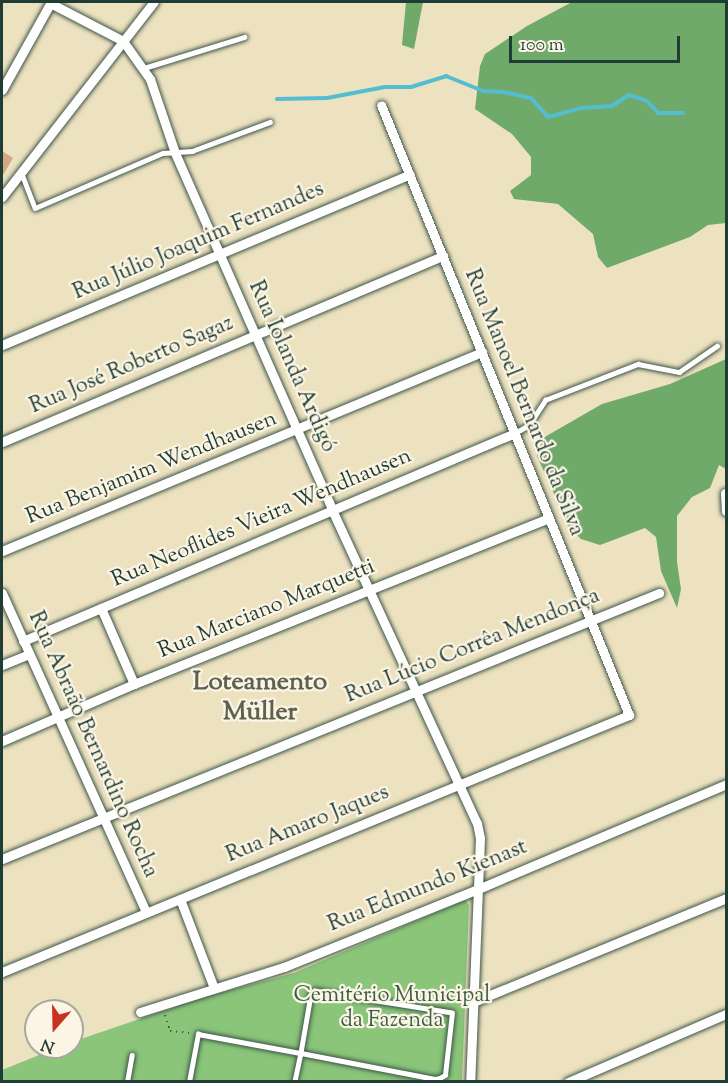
<!DOCTYPE html>
<meta charset="utf-8">
<style>
body{margin:0}
#map{position:relative;width:728px;height:1083px;overflow:hidden;background:#ede2c0;font-family:"Sorts Mill Goudy",serif}
div>[style]{position:absolute}
.green>*{inset:0;background:#8ac57a}
.forest>*{inset:0;background:#6faa6a}
.stream>*{height:4px;margin:-2px;padding:0 2px;transform-origin:2px;border-radius:2px;background:#54bdd0}
.building>*{inset:0;background:#d0a885}
.path>*{height:2px;margin-top:-1px;transform-origin:0;background:repeating-linear-gradient(90deg,#3e5649 0 1.5px,transparent 0 6px)}
.roads{filter:drop-shadow(0 0 2px #3e5649) drop-shadow(0 0 2px #3e5649)}
.service>*{height:4.5px;margin:-2.25px;padding:0 2.25px;transform-origin:2.25px;border-radius:2.25px;background:#fff}
.minor>*{height:9px;margin:-4.5px;padding:0 4.5px;transform-origin:4.5px;border-radius:4.5px;background:#fff}
span{translate:-50% -50%;white-space:nowrap;text-align:center;line-height:1.15;-webkit-text-stroke:4.5px #fcf5e5;paint-order:stroke}
.street-label{font-size:22px;color:#1f3d34}
.park-label{font-size:22px;color:#3a5f46}
.quarter-label{font-size:26px;color:#5d6250;font-weight:700}
.frame{position:absolute;inset:0;border:3px solid #1f3d34;pointer-events:none}
.north{position:absolute;left:24px;top:999px;width:60px;height:60px;box-sizing:border-box;background:#fcf5e5;border:2px solid #a4ab9e;border-radius:50%;rotate:200deg;font-size:16px;font-weight:700;line-height:24px;text-align:center;color:#1f3d34}
.north::after{content:'';display:block;margin:auto;width:21px;height:27px;background:#c8321e;clip-path:polygon(50% 0,100% 100%,50% 72%,0 100%)}
.scale{position:absolute;left:509px;top:36px;width:171px;height:27px;box-sizing:border-box;border:3px solid #1f3d34;border-top:0;padding-left:8px;font-size:18px;line-height:21px;white-space:nowrap;color:#1f3d34;-webkit-text-stroke:4px #fcf5e5;paint-order:stroke}
</style>
<div id="map">
<div class="green">
<i style="clip-path:polygon(465px 900px,469px 905px,462px 1081px,2px 1082px,2px 1070px,59px 1047px,72px 1047px,72px 1042px,201px 998px,294px 973px)"></i>
</div>
<div class="forest">
<i style="clip-path:polygon(406px 2px,423px 2px,414px 49px,402px 45px)"></i>
<i style="clip-path:polygon(572px 2px,726px 2px,726px 223px,708px 225px,690px 237px,607px 268px,598px 257px,593px 234px,558px 204px,514px 199px,510px 191px,531px 175px,531px 157px,512px 134px,475px 109px,480px 66px,485px 54px,527px 26px)"></i>
<i style="clip-path:polygon(726px 359px,726px 469px,719px 465px,710px 488px,692px 497px,677px 516px,677px 562px,681px 589px,677px 608px,661px 571px,656px 537px,645px 528px,600px 545px,581px 539px,569px 527px,537px 456px,543px 438px,602px 404px,670px 384px)"></i>
</div>
<div class="stream">
<i style="left:277px;top:99px;width:50px;rotate:-1.1deg"></i>
<i style="left:327px;top:98px;width:59px;rotate:-10.7deg"></i>
<i style="left:385px;top:87px;width:26px"></i>
<i style="left:411px;top:87px;width:37px;rotate:-17deg"></i>
<i style="left:446px;top:76px;width:40px;rotate:22deg"></i>
<i style="left:483px;top:91px;width:21px;rotate:3deg"></i>
<i style="left:504px;top:92px;width:28px;rotate:13deg"></i>
<i style="left:531px;top:98px;width:25px;rotate:48deg"></i>
<i style="left:548px;top:117px;width:35px;rotate:-15deg"></i>
<i style="left:582px;top:108px;width:30px;rotate:-4deg"></i>
<i style="left:612px;top:106px;width:20px;rotate:-33deg"></i>
<i style="left:629px;top:95px;width:19px;rotate:18deg"></i>
<i style="left:647px;top:101px;width:16px;rotate:47deg"></i>
<i style="left:658px;top:113px;width:25px"></i>
</div>
<div class="building">
<i style="clip-path:polygon(2px 151px,13px 158px,2px 177px)"></i>
</div>
<div class="path">
<i style="left:165px;top:1015px;width:17px;rotate:73deg"></i>
<i style="left:170px;top:1031px;width:19px;rotate:6deg"></i>
</div>
<div class="roads">
<div class="service">
<i style="left:144px;top:68px;width:105px;rotate:-17.2deg"></i>
<i style="left:22px;top:174px;width:36px;rotate:69deg"></i>
<i style="left:35px;top:208px;width:139px;rotate:-23.3deg"></i>
<i style="left:163px;top:153px;width:29px;rotate:-4deg"></i>
<i style="left:192px;top:151px;width:83px;rotate:-20.4deg"></i>
<i style="left:515px;top:433px;width:16px;rotate:-30deg"></i>
<i style="left:529px;top:425px;width:30px;rotate:-57deg"></i>
<i style="left:545px;top:400px;width:100px;rotate:-21.2deg"></i>
<i style="left:638px;top:364px;width:42px;rotate:11deg"></i>
<i style="left:679px;top:372px;width:46px;rotate:-34.4deg"></i>
<i style="left:127px;top:1082px;width:27px;rotate:-80deg"></i>
<i style="left:189px;top:1082px;width:49px;rotate:-79.4deg"></i>
<i style="left:198px;top:1034px;width:105px;rotate:10.5deg"></i>
<i style="left:301px;top:1053px;width:136px;rotate:11deg"></i>
<i style="left:435px;top:1079px;width:5px;rotate:-11deg"></i>
<i style="left:440px;top:1078px;width:6px;rotate:-31deg"></i>
<i style="left:445px;top:1075px;width:62px;rotate:-83.6deg"></i>
<i style="left:452px;top:1013px;width:139px;rotate:-170.9deg"></i>
<i style="left:315px;top:991px;width:6px;rotate:135deg"></i>
<i style="left:311px;top:995px;width:59px;rotate:99.8deg"></i>
<i style="left:301px;top:1053px;width:30px;rotate:102deg"></i>
</div>
<div class="minor">
<i style="left:50px;top:3px;width:82px;rotate:27.5deg"></i>
<i style="left:123px;top:41px;width:47px;rotate:54.6deg"></i>
<i style="left:150px;top:79px;width:78px;rotate:71.3deg"></i>
<i style="left:175px;top:153px;width:392px;rotate:66.2deg"></i>
<i style="left:333px;top:512px;width:343px;rotate:65.2deg"></i>
<i style="left:477px;top:823px;width:15px;rotate:79deg"></i>
<i style="left:480px;top:838px;width:244px;rotate:92.3deg"></i>
<i style="left:2px;top:90px;width:101px;rotate:-60.9deg"></i>
<i style="left:2px;top:197px;width:247px;rotate:-52.1deg"></i>
<i style="left:2px;top:345px;width:442px;rotate:-22.7deg"></i>
<i style="left:2px;top:442px;width:479px;rotate:-22.9deg"></i>
<i style="left:725px;top:493px;width:18px;rotate:87deg"></i>
<i style="left:2px;top:551px;width:520px;rotate:-22.52deg"></i>
<i style="left:2px;top:593px;width:350px;rotate:65.7deg"></i>
<i style="left:101px;top:608px;width:83px;rotate:66.5deg"></i>
<i style="left:23px;top:641px;width:534px;rotate:-22.92deg"></i>
<i style="left:2px;top:665px;width:29px;rotate:-22deg"></i>
<i style="left:2px;top:741px;width:144px;rotate:-23.4deg"></i>
<i style="left:134px;top:684px;width:447px;rotate:-21.8deg"></i>
<i style="left:2px;top:859px;width:709px;rotate:-22.04deg"></i>
<i style="left:180px;top:899px;width:95px;rotate:69.1deg"></i>
<i style="left:2px;top:972px;width:678px;rotate:-22.29deg"></i>
<i style="left:629px;top:715px;width:658px;rotate:-112.12deg"></i>
<i style="left:473px;top:1002px;width:274px;rotate:-22.3deg"></i>
<i style="left:140px;top:1012px;width:151px;rotate:-17.4deg"></i>
<i style="left:284px;top:967px;width:209px;rotate:-21.9deg"></i>
<i style="left:478px;top:889px;width:269px;rotate:-22.9deg"></i>
<i style="left:568px;top:1082px;width:172px;rotate:-23.3deg"></i>
</div>
</div>
<div class="street-label">
<span style="left:199px;top:242px;rotate:-23deg">Rua Júlio Joaquim Fernandes</span>
<span style="left:132px;top:366px;rotate:-23deg">Rua José Roberto Sagaz</span>
<span style="left:291px;top:367px;rotate:66deg">Rua Iolanda Ardigó</span>
<span style="left:523px;top:403px;rotate:68deg">Rua Manoel Bernardo da Silva</span>
<span style="left:152px;top:469px;rotate:-22deg">Rua Benjamim Wendhausen</span>
<span style="left:262px;top:519px;rotate:-23deg">Rua Neoflides Vieira Wendhausen</span>
<span style="left:267px;top:610px;rotate:-22deg">Rua Marciano Marquetti</span>
<span style="left:473px;top:647px;rotate:-22deg">Rua Lúcio Corrêa Mendonça</span>
<span style="left:92px;top:745px;rotate:66deg">Rua Abraão Bernardino Rocha</span>
<span style="left:308px;top:825px;rotate:-22deg">Rua Amaro Jaques</span>
<span style="left:428px;top:887px;rotate:-22deg">Rua Edmundo Kienast</span>
</div>
<div class="park-label">
<span style="left:392px;top:1009px">Cemitério Municipal<br>da Fazenda</span>
</div>
<div class="quarter-label">
<span style="left:260px;top:698px">Loteamento<br>Müller</span>
</div>
<div class="frame"></div>
<div class="north">N</div>
<div class="scale">100 m</div>
</div>
